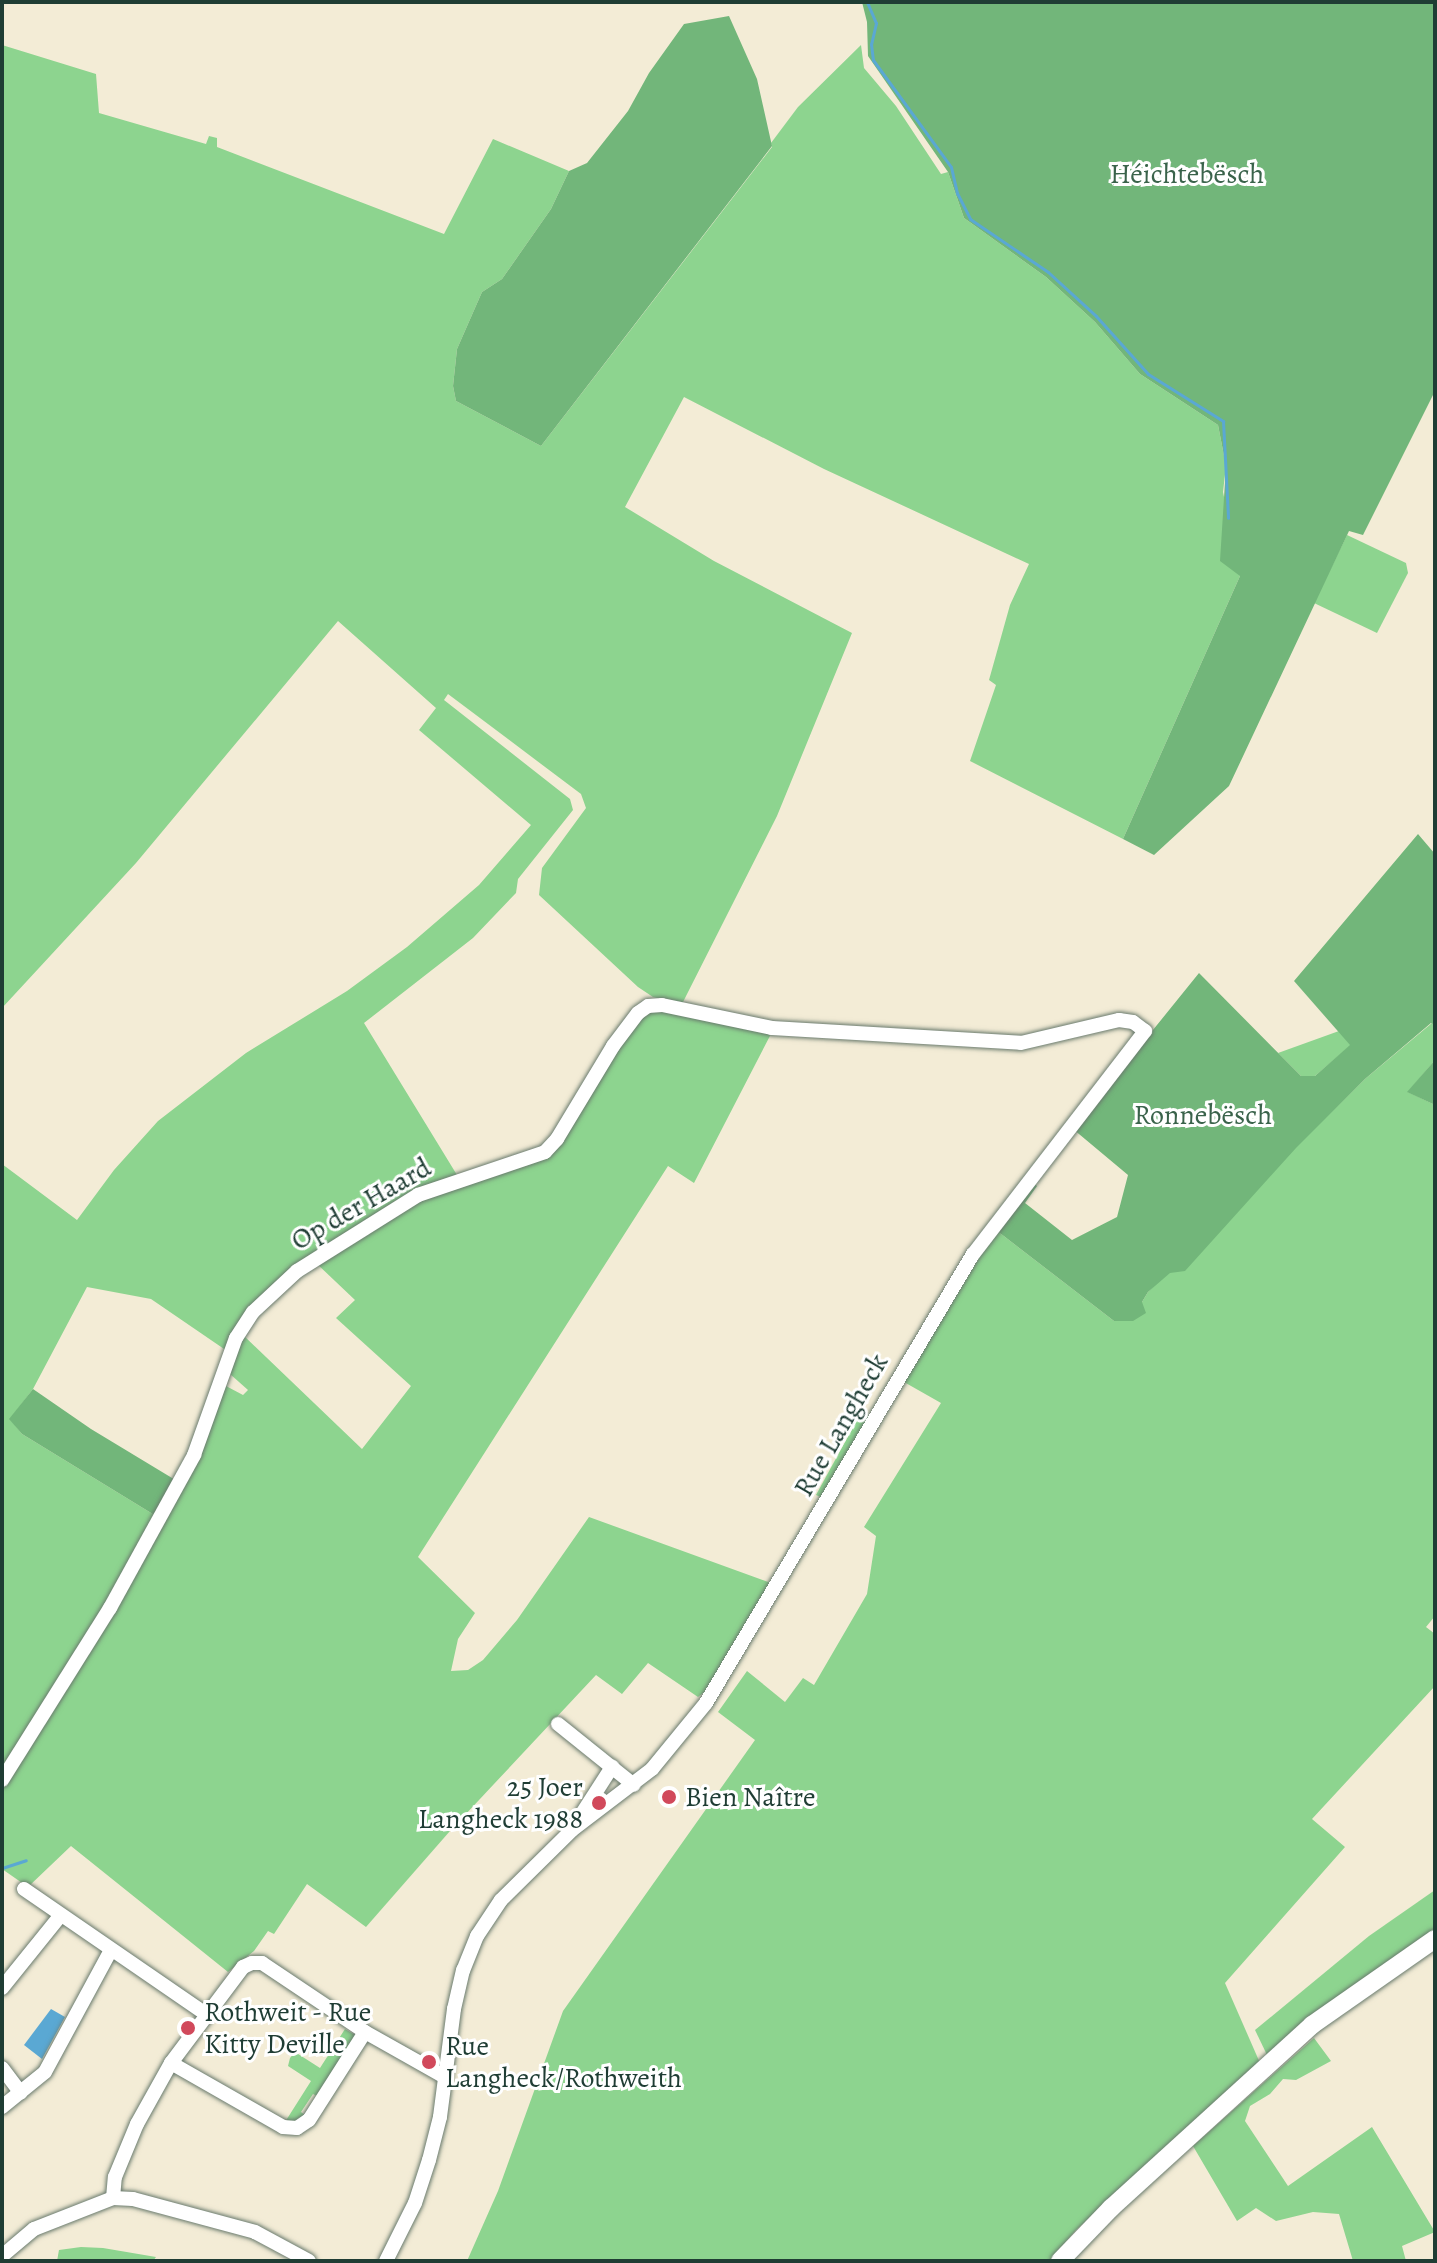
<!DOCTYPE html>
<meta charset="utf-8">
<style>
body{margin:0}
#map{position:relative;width:1437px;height:2263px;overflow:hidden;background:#f3ecd6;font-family:Alegreya,serif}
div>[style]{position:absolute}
.green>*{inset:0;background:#8dd48f}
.forest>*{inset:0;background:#72b67a}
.water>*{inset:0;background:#5aa8d3}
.stream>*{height:3px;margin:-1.5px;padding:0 1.5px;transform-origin:1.5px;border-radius:1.5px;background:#5aa8d3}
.roads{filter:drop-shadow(0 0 2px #697a6d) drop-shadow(0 0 2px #697a6d)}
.minor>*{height:14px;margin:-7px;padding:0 7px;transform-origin:7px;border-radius:7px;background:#fff}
.major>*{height:18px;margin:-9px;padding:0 9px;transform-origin:9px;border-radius:9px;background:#fff}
.dots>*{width:22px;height:22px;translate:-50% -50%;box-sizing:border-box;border:4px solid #fff;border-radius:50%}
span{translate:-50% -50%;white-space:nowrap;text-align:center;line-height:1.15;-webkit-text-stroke:6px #fff;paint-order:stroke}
.park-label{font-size:28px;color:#3a634b}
.street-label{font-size:28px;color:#1f3d34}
.poi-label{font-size:28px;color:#1f3d34}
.right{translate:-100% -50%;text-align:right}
.left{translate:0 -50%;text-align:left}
.frame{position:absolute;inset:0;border:4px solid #1f3d34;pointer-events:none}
</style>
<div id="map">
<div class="green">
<i style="clip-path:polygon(2px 45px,96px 74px,99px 113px,206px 144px,209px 136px,217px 138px,217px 147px,444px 234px,493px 139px,569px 171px,551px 209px,502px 279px,482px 292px,457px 349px,453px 386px,456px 401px,541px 446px,772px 147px,771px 143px,798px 107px,861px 45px,864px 68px,896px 106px,941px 174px,948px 172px,964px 218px,1046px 277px,1095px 322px,1140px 374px,1218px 425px,1226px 466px,1223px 492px,1240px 576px,1123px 839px,970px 761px,996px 685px,989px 680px,1010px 605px,1029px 564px,824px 469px,684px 397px,625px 507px,714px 561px,852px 633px,777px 816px,682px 1004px,653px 997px,638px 987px,539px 895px,542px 868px,586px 808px,581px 794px,448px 694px,444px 700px,570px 799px,573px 810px,518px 879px,516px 893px,473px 938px,364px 1023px,457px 1175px,303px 1262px,227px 1351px,151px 1299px,87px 1287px,33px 1389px,10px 1419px,22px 1434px,156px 1516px,113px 1593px,2px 1767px,2px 1164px,77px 1220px,114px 1170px,158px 1121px,246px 1053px,347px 991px,407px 947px,479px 885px,531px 825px,419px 730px,436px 708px,338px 621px,136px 863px,2px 1008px)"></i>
<i style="clip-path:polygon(1347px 535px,1406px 563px,1408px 573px,1377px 633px,1314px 603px)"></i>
<i style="clip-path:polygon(653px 1009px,772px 1032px,694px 1183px,668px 1166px,418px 1557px,475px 1613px,458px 1639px,451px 1671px,468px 1670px,483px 1660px,517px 1620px,589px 1517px,771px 1583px,708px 1689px,698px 1697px,648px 1663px,622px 1694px,596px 1675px,450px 1831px,366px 1927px,307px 1884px,274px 1934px,268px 1931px,254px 1951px,228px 1972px,71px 1846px,28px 1887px,2px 1869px,2px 1789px,108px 1616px,226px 1386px,243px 1395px,248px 1390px,230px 1374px,243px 1335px,362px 1449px,411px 1386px,336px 1318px,355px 1300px,315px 1262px,430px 1192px,540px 1157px,640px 1017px)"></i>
<i style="clip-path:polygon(1432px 1023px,1435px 1025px,1435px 1060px,1408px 1092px,1435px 1105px,1435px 1616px,1426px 1627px,1435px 1634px,1435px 1686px,1312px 1819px,1345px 1847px,1225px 1983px,1260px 2063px,1076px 2230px,1049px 2261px,467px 2261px,498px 2191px,563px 2011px,755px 1740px,718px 1712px,747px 1671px,785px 1702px,803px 1678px,814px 1685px,867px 1594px,876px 1536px,864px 1527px,941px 1403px,904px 1382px,996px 1230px,1114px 1321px,1142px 1302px,1148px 1292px,1365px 1079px)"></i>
<i style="clip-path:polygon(1339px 1031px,1351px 1045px,1315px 1076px,1301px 1076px,1278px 1053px)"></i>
<i style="clip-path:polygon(869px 1415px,874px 1416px,823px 1498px,816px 1495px,857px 1420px)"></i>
<i style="clip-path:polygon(1435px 1890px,1435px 1932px,1268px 2057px,1255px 2030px,1369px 1936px)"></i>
<i style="clip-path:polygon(345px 2029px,355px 2035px,355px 2041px,319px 2097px,313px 2094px,301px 2112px,307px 2117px,301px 2121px,285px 2122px,311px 2081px,288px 2066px,290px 2058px,295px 2052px,320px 2068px)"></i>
<i style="clip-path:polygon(1314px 2038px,1331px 2061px,1296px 2080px,1283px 2079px,1270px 2094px,1250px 2106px,1245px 2121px,1288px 2186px,1372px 2127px,1435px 2232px,1402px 2246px,1406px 2261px,1353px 2261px,1339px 2214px,1313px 2212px,1276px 2221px,1256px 2208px,1237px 2221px,1193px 2146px)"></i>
<i style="clip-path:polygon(81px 2247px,103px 2248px,156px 2257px,153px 2261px,57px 2261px,59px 2250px)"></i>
</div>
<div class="forest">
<i style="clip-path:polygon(862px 2px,1435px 2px,1435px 391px,1363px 535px,1349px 531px,1229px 786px,1154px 855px,1123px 839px,1240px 576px,1220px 561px,1226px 466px,1218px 425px,1140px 374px,1095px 322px,1046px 277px,964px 218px,948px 172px,868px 56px,867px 22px)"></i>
<i style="clip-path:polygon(729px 16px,757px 79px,772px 146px,541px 446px,456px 401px,453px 386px,457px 349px,482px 292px,502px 279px,551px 209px,569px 171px,587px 163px,628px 111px,649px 73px,684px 24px)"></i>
<i style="clip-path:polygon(1418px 834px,1435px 854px,1435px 1025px,1431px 1023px,1365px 1079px,1296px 1148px,1185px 1271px,1170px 1273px,1148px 1292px,1142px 1302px,1146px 1313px,1133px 1321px,1114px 1321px,996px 1230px,1032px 1182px,1037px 1186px,1025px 1203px,1072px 1240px,1117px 1217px,1128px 1175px,1073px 1129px,1199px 973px,1301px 1076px,1315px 1076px,1350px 1045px,1294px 981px)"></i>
<i style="clip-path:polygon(1435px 1060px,1435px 1105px,1407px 1092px)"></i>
<i style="clip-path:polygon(33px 1389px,91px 1429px,177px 1481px,156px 1516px,22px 1434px,9px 1419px)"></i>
</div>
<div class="water">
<i style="clip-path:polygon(51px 2009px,65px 2017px,42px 2059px,24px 2045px)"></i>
</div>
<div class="stream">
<i style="left:867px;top:2px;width:23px;rotate:67deg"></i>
<i style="left:876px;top:23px;width:22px;rotate:103deg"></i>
<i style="left:871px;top:44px;width:16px;rotate:83deg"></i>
<i style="left:873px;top:60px;width:132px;rotate:53.9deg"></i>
<i style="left:951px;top:167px;width:27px;rotate:77deg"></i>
<i style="left:957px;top:193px;width:29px;rotate:63deg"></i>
<i style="left:970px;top:219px;width:94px;rotate:34.2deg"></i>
<i style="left:1048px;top:272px;width:65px;rotate:42.5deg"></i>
<i style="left:1096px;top:316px;width:78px;rotate:48.1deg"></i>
<i style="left:1148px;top:374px;width:89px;rotate:32.1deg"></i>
<i style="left:1223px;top:421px;width:97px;rotate:87deg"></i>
<i style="left:2px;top:1868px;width:25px;rotate:-18deg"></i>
</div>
<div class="roads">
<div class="minor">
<i style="left:558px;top:1724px;width:97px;rotate:38.8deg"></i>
<i style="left:2px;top:1780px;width:203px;rotate:-57.9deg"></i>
<i style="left:110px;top:1608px;width:175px;rotate:-61.2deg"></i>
<i style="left:194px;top:1455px;width:124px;rotate:-70.3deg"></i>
<i style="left:236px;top:1338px;width:31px;rotate:-57deg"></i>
<i style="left:253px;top:1312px;width:60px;rotate:-43deg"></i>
<i style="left:297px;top:1271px;width:143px;rotate:-32.1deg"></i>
<i style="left:418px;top:1195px;width:134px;rotate:-18.7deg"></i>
<i style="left:545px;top:1152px;width:18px;rotate:-47deg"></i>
<i style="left:557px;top:1139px;width:109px;rotate:-58.9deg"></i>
<i style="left:613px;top:1046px;width:41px;rotate:-52.9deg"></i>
<i style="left:638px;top:1013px;width:12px;rotate:-35deg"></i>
<i style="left:648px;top:1006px;width:14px;rotate:-4deg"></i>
<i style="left:662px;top:1005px;width:112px;rotate:11.8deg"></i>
<i style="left:772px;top:1028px;width:249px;rotate:3.4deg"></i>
<i style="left:1021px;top:1043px;width:101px;rotate:-13.2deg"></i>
<i style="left:1119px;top:1020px;width:14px;rotate:8deg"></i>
<i style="left:1133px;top:1022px;width:15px;rotate:37deg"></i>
<i style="left:1145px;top:1031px;width:282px;rotate:127.6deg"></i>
<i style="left:973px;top:1254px;width:522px;rotate:120.74deg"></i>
<i style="left:706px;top:1703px;width:85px;rotate:129.3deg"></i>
<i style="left:652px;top:1769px;width:101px;rotate:142.7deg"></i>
<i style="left:572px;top:1830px;width:100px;rotate:135.4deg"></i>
<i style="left:501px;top:1900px;width:43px;rotate:123.7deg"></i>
<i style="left:477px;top:1936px;width:37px;rotate:112deg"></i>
<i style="left:463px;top:1970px;width:40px;rotate:103deg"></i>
<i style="left:454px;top:2009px;width:109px;rotate:97.4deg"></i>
<i style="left:440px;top:2117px;width:44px;rotate:104.3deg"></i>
<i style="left:429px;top:2160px;width:45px;rotate:108deg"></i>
<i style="left:415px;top:2203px;width:65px;rotate:116.6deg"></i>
<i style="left:576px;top:1823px;width:67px;rotate:-57.3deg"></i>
<i style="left:24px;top:1889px;width:214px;rotate:34.5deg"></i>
<i style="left:2px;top:1988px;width:92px;rotate:-51.1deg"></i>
<i style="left:171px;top:2063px;width:129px;rotate:29.7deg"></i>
<i style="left:283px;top:2127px;width:14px;rotate:4deg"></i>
<i style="left:297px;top:2128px;width:14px;rotate:-34deg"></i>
<i style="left:309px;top:2120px;width:104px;rotate:-57.5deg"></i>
<i style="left:2px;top:2068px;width:31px;rotate:53deg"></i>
<i style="left:2px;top:2107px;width:55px;rotate:-39.1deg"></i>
<i style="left:45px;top:2072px;width:139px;rotate:-61.6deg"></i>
<i style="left:113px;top:2198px;width:21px;rotate:-85deg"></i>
<i style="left:115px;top:2177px;width:57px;rotate:-67.5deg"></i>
<i style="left:137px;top:2124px;width:70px;rotate:-60.9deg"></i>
<i style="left:171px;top:2063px;width:120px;rotate:-53.1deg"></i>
<i style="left:243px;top:1967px;width:10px;rotate:-24deg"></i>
<i style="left:252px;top:1963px;width:10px"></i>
<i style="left:262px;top:1963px;width:124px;rotate:33.8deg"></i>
<i style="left:365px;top:2032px;width:92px;rotate:29.4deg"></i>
<i style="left:2px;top:2256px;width:42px;rotate:-40.2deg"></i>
<i style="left:34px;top:2229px;width:85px;rotate:-21.4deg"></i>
<i style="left:113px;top:2198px;width:20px;rotate:3deg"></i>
<i style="left:133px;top:2199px;width:126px;rotate:15.1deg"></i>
<i style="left:255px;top:2232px;width:61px;rotate:28.2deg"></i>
</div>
<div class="major">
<i style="left:1060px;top:2261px;width:74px;rotate:-46.1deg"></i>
<i style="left:1111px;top:2208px;width:272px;rotate:-42.3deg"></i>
<i style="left:1312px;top:2025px;width:150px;rotate:-35deg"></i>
</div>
</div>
<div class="dots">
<i style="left:669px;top:1797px;background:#d1495b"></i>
<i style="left:599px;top:1803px;background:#d1495b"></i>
<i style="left:188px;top:2028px;background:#d1495b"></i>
<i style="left:429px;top:2062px;background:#d1495b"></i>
</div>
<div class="park-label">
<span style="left:1187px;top:174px">Héichtebësch</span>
<span style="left:1203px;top:1115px">Ronnebësch</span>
</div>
<div class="street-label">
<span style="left:361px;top:1204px;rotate:-30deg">Op der Haard</span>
<span style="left:841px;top:1425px;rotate:-60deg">Rue Langheck</span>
</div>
<div class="poi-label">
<span class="right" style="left:583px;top:1803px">25 Joer<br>Langheck 1988</span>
<span class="left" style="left:685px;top:1797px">Bien Naître</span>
<span class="left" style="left:204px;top:2028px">Rothweit - Rue<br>Kitty Deville</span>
<span class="left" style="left:445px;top:2062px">Rue<br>Langheck/Rothweith</span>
</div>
<div class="frame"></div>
</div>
